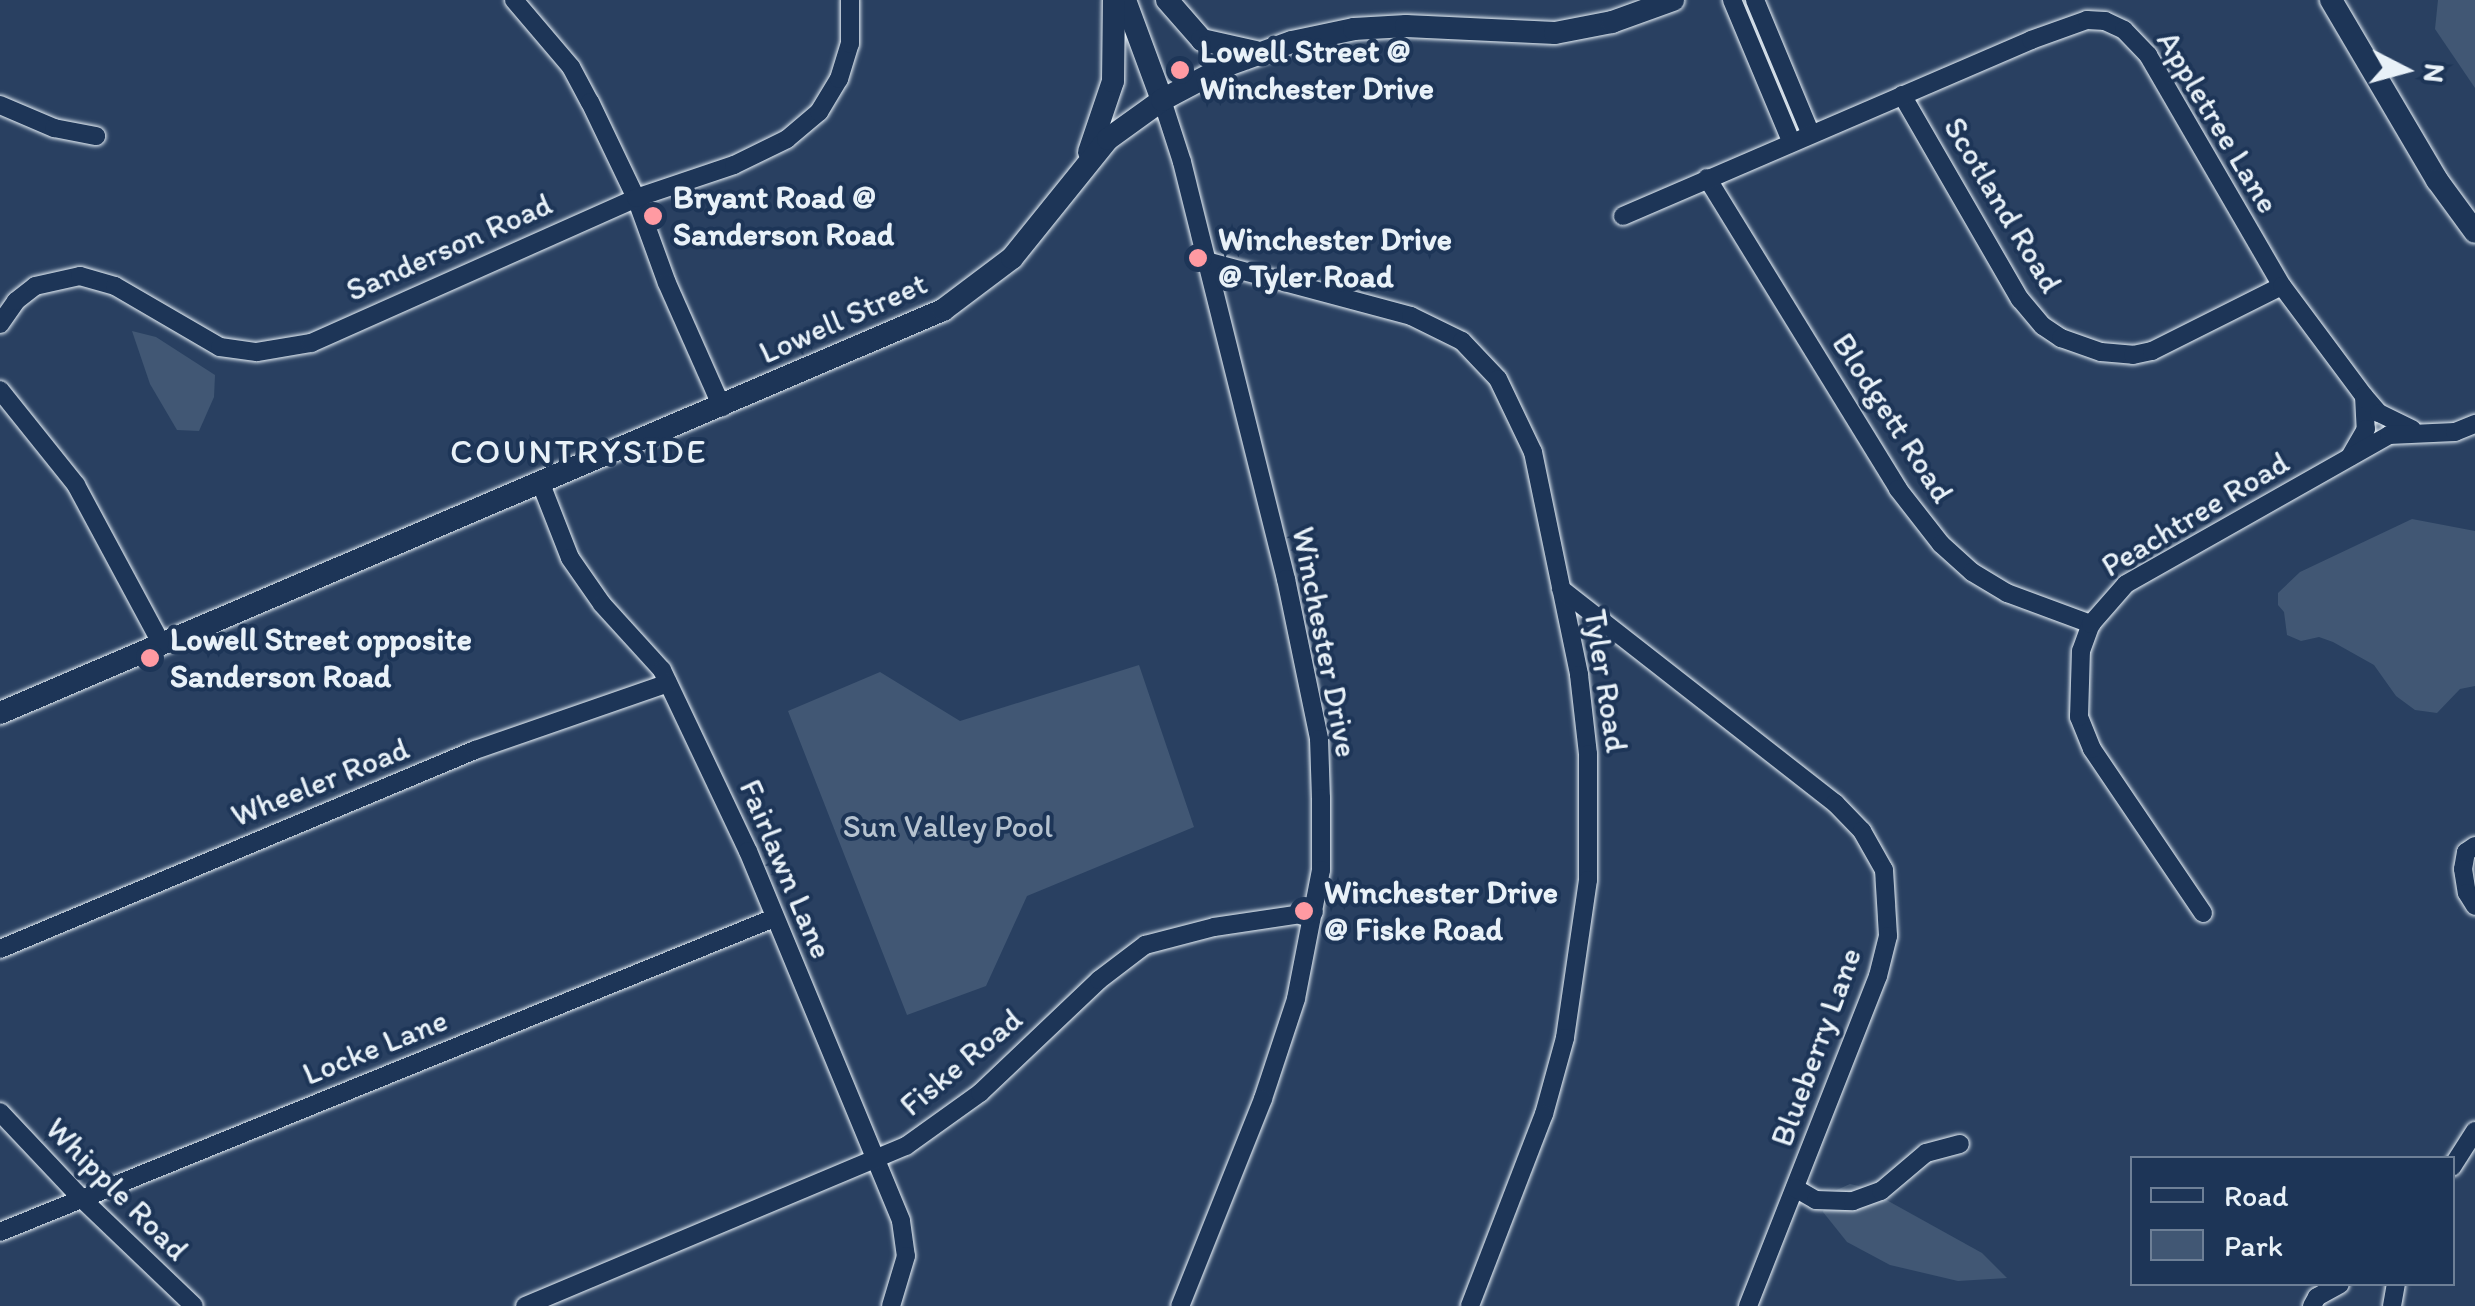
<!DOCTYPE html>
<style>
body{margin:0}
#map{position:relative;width:2475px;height:1306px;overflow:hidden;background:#294061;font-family:Itim,sans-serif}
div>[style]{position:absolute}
.green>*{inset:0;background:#415774}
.roads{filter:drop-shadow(0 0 2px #e8f1f8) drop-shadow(0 0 2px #e8f1f8)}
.minor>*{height:18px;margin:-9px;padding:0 9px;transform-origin:9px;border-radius:9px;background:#1d3557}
.major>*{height:22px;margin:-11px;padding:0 11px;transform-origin:11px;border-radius:11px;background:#1d3557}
.dots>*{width:28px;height:28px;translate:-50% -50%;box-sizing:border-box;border:5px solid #1d3557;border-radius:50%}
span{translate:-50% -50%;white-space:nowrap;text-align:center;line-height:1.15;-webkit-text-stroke:8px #1d3557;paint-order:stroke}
.poi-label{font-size:32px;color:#e8f1f8;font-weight:700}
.left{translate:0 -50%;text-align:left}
.street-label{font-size:32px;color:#e8f1f8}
.park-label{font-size:32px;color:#b6c3d0}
.neighbourhood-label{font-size:35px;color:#e8f1f8;letter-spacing:2.5px}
.legend{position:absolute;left:2130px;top:1156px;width:325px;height:130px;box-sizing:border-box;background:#1d3557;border:2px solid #6e8097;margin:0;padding:12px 18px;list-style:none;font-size:30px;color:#e8f1f8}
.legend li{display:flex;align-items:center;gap:20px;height:50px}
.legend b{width:50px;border:2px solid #6e8097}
.north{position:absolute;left:2355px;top:20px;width:100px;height:100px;-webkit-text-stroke:8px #1d3557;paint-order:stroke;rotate:96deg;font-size:28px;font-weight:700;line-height:40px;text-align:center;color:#e8f1f8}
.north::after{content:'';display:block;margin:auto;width:35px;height:45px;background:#e8f1f8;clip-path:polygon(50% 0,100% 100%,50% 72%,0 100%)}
</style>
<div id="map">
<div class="green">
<i style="clip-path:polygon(2438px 0,2475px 0,2475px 88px,2435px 29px)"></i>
<i style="clip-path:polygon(132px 331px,156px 337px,215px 375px,214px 397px,199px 431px,177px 430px,150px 384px)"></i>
<i style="clip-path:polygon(2412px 519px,2475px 531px,2475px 686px,2460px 689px,2437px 713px,2415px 710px,2396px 696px,2374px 665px,2333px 642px,2319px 637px,2301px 641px,2287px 635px,2284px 612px,2278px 605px,2278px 593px,2300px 572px)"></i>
<i style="clip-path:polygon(1139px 665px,1194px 827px,1027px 896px,986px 986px,907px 1015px,788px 711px,880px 672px,960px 721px)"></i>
<i style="clip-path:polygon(1850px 1184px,1863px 1187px,1982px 1253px,2007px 1278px,1958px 1281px,1890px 1265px,1847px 1242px,1823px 1212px,1830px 1193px)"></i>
</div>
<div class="roads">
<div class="minor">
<i style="left:514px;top:0;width:88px;rotate:49.6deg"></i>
<i style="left:571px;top:67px;width:40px;rotate:62deg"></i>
<i style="left:590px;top:102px;width:106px;rotate:64.4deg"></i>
<i style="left:636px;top:198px;width:90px;rotate:70deg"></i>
<i style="left:667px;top:283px;width:136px;rotate:66.1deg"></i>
<i style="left:1732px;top:0;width:153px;rotate:67.3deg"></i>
<i style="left:1755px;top:0;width:143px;rotate:67.4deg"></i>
<i style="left:1902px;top:95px;width:236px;rotate:60deg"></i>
<i style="left:2020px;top:299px;width:35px;rotate:50deg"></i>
<i style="left:2043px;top:326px;width:22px;rotate:34deg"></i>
<i style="left:2061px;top:338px;width:42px;rotate:19.3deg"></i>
<i style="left:2101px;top:352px;width:32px;rotate:5deg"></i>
<i style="left:2133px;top:355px;width:19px;rotate:-12deg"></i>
<i style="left:2152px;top:351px;width:145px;rotate:-26.6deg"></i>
<i style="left:1162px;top:100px;width:65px;rotate:72.1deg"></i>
<i style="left:1182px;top:162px;width:430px;rotate:76deg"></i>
<i style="left:1286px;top:579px;width:163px;rotate:78.3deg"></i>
<i style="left:1319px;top:739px;width:59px;rotate:88.1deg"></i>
<i style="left:1321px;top:798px;width:72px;rotate:90deg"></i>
<i style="left:1321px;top:870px;width:131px;rotate:101deg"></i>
<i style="left:1296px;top:999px;width:105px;rotate:108.3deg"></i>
<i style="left:1263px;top:1099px;width:223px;rotate:111.8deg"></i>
<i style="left:0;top:105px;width:59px;rotate:23.1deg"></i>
<i style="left:54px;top:128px;width:43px;rotate:10.8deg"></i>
<i style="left:1707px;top:178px;width:365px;rotate:58.4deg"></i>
<i style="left:1898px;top:489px;width:70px;rotate:52deg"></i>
<i style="left:1941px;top:544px;width:42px;rotate:42.1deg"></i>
<i style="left:1972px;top:572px;width:41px;rotate:31deg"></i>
<i style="left:2007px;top:593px;width:90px;rotate:20.3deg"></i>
<i style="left:1623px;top:216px;width:444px;rotate:-23.3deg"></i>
<i style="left:2031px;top:40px;width:59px;rotate:-19.7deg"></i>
<i style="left:2087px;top:20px;width:18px;rotate:3deg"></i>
<i style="left:2105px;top:21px;width:21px;rotate:25deg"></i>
<i style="left:2124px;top:30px;width:35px;rotate:46deg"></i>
<i style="left:2148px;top:55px;width:267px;rotate:59.9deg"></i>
<i style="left:2282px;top:286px;width:137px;rotate:53.3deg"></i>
<i style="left:2364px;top:396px;width:33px;rotate:87deg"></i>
<i style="left:2366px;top:429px;width:32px;rotate:120deg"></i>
<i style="left:1206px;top:261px;width:212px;rotate:15deg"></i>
<i style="left:1411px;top:316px;width:57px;rotate:26.1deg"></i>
<i style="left:1462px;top:341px;width:52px;rotate:46.5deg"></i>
<i style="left:1498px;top:379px;width:81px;rotate:64.4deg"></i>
<i style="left:1533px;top:452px;width:228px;rotate:78.3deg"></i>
<i style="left:1579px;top:675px;width:80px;rotate:83.5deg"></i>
<i style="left:1588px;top:754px;width:126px;rotate:90deg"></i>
<i style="left:1588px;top:880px;width:160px;rotate:98.3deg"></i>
<i style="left:1565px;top:1038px;width:79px;rotate:105.4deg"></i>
<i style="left:1544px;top:1114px;width:206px;rotate:111.1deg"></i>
<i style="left:0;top:324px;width:28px;rotate:-55deg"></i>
<i style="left:16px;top:301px;width:24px;rotate:-38deg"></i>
<i style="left:35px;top:286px;width:46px;rotate:-12.5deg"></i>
<i style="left:80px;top:276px;width:36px;rotate:16deg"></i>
<i style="left:115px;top:286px;width:121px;rotate:30.2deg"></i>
<i style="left:220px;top:347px;width:37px;rotate:8deg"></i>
<i style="left:257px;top:352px;width:55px;rotate:-9.5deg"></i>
<i style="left:311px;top:343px;width:356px;rotate:-24deg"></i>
<i style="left:636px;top:198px;width:103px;rotate:-18.6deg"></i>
<i style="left:734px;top:165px;width:59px;rotate:-26.1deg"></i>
<i style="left:787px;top:139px;width:42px;rotate:-40.2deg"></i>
<i style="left:819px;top:112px;width:39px;rotate:-59deg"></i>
<i style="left:839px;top:79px;width:37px;rotate:-73deg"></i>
<i style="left:850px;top:44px;width:44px;rotate:-90deg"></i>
<i style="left:0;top:390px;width:122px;rotate:51.3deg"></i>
<i style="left:76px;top:485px;width:182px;rotate:61.7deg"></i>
<i style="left:2364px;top:396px;width:23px;rotate:49deg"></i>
<i style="left:2379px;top:413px;width:37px;rotate:26deg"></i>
<i style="left:541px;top:484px;width:79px;rotate:68.6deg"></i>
<i style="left:570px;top:558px;width:56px;rotate:55.2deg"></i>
<i style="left:602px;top:604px;width:89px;rotate:47.7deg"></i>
<i style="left:662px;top:670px;width:200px;rotate:64.6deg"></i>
<i style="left:748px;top:851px;width:400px;rotate:67.5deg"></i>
<i style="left:901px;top:1221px;width:35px;rotate:82deg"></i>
<i style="left:906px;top:1256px;width:52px;rotate:106.7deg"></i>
<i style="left:1561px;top:589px;width:348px;rotate:38deg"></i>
<i style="left:1835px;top:803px;width:39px;rotate:46deg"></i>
<i style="left:1862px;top:831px;width:45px;rotate:60.6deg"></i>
<i style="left:1884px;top:870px;width:66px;rotate:86.5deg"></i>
<i style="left:1888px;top:936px;width:41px;rotate:104deg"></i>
<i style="left:1878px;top:976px;width:355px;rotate:111.5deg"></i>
<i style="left:2475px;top:846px;width:11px;rotate:146deg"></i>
<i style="left:2466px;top:852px;width:17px;rotate:100deg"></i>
<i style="left:2463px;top:869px;width:24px;rotate:81deg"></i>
<i style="left:2467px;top:893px;width:15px;rotate:58deg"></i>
<i style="left:2203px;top:913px;width:198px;rotate:-124.1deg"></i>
<i style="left:2092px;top:749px;width:35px;rotate:-112deg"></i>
<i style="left:2079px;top:717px;width:66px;rotate:-88.3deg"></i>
<i style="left:2081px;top:651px;width:29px;rotate:-70deg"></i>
<i style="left:2091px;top:624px;width:53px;rotate:-48.8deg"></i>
<i style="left:2126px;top:584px;width:302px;rotate:-29.5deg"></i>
<i style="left:2389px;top:435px;width:66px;rotate:-2.6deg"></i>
<i style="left:2455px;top:432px;width:22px;rotate:-22deg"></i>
<i style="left:0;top:949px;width:515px;rotate:-22.73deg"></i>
<i style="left:475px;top:750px;width:204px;rotate:-19.1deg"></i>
<i style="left:0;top:1112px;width:118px;rotate:46.7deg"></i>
<i style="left:81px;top:1198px;width:156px;rotate:43.7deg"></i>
<i style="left:2452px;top:1167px;width:43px;rotate:-57.4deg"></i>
<i style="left:1795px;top:1188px;width:24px;rotate:30deg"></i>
<i style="left:1816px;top:1200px;width:37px;rotate:2deg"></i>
<i style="left:1853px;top:1201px;width:30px;rotate:-20deg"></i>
<i style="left:1881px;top:1191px;width:59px;rotate:-40.2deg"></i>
<i style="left:1926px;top:1153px;width:35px;rotate:-15deg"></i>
<i style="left:0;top:1232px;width:835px;rotate:-22.08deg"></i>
<i style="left:525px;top:1306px;width:413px;rotate:-22.8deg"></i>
<i style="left:906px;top:1146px;width:91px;rotate:-35.6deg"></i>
<i style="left:980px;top:1093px;width:164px;rotate:-43.5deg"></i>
<i style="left:1099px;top:980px;width:58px;rotate:-37.3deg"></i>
<i style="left:1145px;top:945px;width:71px;rotate:-14.6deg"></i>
<i style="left:1214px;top:927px;width:101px;rotate:-8.5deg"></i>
<i style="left:2312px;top:1306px;width:10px;rotate:-61deg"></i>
<i style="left:2317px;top:1297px;width:26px;rotate:-29deg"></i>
<i style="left:2392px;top:1306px;width:22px;rotate:-80deg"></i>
</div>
<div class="major">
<i style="left:1125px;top:0;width:107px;rotate:69.7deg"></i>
<i style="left:1167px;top:0;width:53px;rotate:48.8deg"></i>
<i style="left:1202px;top:40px;width:55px;rotate:12.5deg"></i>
<i style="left:2331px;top:0;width:209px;rotate:59.5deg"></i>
<i style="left:2437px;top:180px;width:64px;rotate:53.8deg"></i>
<i style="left:1089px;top:152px;width:75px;rotate:-71.3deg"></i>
<i style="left:1113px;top:81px;width:81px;rotate:-89.3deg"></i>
<i style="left:0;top:713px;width:1026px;rotate:-23.14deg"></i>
<i style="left:943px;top:310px;width:86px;rotate:-37deg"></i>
<i style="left:1012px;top:258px;width:153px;rotate:-51.1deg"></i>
<i style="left:1108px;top:139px;width:67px;rotate:-35.8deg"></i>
<i style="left:1162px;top:100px;width:75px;rotate:-27.9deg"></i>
<i style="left:1228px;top:65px;width:68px;rotate:-19.8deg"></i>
<i style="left:1292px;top:42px;width:63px;rotate:-11.8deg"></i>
<i style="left:1354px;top:29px;width:52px;rotate:-3.3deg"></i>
<i style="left:1406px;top:26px;width:149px;rotate:2.7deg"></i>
<i style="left:1555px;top:33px;width:58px;rotate:-10.9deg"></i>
<i style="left:1612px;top:22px;width:65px;rotate:-19.8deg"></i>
</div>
</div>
<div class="dots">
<i style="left:1180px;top:70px;background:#ff9aa2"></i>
<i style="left:653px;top:216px;background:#ff9aa2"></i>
<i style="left:1198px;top:258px;background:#ff9aa2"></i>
<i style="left:150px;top:658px;background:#ff9aa2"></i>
<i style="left:1304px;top:911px;background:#ff9aa2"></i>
</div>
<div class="poi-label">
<span class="left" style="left:1200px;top:70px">Lowell Street @<br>Winchester Drive</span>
<span class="left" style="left:673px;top:216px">Bryant Road @<br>Sanderson Road</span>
<span class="left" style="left:1218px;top:258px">Winchester Drive<br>@ Tyler Road</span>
<span class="left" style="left:170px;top:658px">Lowell Street opposite<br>Sanderson Road</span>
<span class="left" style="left:1324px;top:911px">Winchester Drive<br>@ Fiske Road</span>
</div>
<div class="street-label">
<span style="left:2218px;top:122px;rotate:59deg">Appletree Lane</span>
<span style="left:2003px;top:205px;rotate:59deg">Scotland Road</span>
<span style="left:449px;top:247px;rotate:-24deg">Sanderson Road</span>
<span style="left:843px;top:318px;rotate:-24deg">Lowell Street</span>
<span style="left:1893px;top:418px;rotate:57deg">Blodgett Road</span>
<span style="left:2195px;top:514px;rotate:-31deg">Peachtree Road</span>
<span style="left:1325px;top:642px;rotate:79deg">Winchester Drive</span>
<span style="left:1606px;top:681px;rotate:81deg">Tyler Road</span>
<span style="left:320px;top:782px;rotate:-22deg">Wheeler Road</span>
<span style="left:786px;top:869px;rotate:67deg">Fairlawn Lane</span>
<span style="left:375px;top:1047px;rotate:-22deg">Locke Lane</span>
<span style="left:1816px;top:1047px;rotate:-70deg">Blueberry Lane</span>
<span style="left:961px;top:1062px;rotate:-40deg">Fiske Road</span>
<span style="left:117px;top:1189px;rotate:45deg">Whipple Road</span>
</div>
<div class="park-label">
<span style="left:948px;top:826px">Sun Valley Pool</span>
</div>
<div class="neighbourhood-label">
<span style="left:579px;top:451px">COUNTRYSIDE</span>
</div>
<ul class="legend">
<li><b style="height:12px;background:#1d3557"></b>Road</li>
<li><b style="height:28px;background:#415774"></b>Park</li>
</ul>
<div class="north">N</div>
</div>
